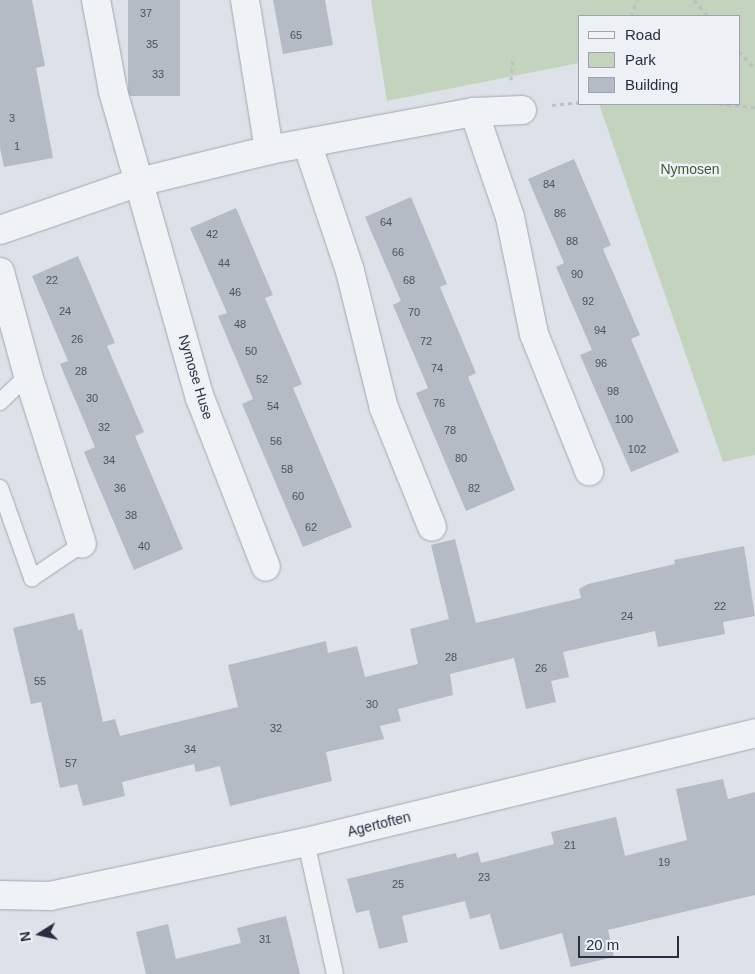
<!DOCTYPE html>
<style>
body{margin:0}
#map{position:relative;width:755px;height:974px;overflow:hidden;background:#dde2e8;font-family:Helvetica,sans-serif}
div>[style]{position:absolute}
.green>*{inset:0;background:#c4d3be}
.building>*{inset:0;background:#b4bbc5;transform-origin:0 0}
.path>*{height:3px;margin-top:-1.5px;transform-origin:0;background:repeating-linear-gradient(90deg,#bbc0c7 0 4px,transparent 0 8px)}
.roads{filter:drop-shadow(0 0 1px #a2a9b2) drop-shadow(0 0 1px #a2a9b2)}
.service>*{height:16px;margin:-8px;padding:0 8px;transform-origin:8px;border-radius:8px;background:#f0f3f6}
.minor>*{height:28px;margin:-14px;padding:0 14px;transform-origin:14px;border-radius:14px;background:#f0f3f6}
span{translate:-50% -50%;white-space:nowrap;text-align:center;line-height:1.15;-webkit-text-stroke:5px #edf1f6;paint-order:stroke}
.number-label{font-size:11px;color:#4a5361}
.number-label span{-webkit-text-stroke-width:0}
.park-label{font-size:14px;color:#3c5c32}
.street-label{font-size:14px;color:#263040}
.legend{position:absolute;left:578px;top:15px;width:162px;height:90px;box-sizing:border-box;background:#edf1f6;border:1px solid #9da4ad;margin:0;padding:6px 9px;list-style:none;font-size:15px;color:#263040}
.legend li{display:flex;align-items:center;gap:10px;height:25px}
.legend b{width:25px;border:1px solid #9da4ad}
.north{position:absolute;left:15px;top:909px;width:50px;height:50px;-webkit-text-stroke:4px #edf1f6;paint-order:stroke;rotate:260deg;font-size:14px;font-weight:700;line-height:20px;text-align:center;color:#263040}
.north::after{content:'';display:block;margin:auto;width:18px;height:22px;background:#263040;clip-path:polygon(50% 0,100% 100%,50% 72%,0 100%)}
.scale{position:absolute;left:578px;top:936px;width:101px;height:22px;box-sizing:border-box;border:2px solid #263040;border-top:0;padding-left:6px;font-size:15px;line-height:18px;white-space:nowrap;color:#263040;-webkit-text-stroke:4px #edf1f6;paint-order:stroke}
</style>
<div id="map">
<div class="green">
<i style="clip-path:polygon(371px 0,755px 0,755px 455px,723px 462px,599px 104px,739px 104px,739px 16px,579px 16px,579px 63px,387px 101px)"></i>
</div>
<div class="building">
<i style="clip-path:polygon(0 0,32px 0,45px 66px,36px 68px,53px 158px,4px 167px,0 148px)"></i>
<i style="left:128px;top:0;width:52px;height:96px"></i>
<i style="clip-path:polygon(273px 0,325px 0,333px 45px,283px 54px)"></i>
<i style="clip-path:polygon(574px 159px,611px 245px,603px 249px,640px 335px,631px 339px,679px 452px,631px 472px,580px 355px,592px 350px,556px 267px,564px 263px,528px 179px)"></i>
<i style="clip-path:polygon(411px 197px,447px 284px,440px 287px,476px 373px,468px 377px,515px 490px,466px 511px,416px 393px,428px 388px,393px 305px,401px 301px,365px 217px)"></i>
<i style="clip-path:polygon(236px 208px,273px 295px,265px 298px,302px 384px,293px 388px,352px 527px,303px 547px,242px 404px,253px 399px,218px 316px,227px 313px,190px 228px)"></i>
<i style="clip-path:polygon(78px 256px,115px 343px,107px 346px,144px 432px,135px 436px,183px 549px,134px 570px,84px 452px,95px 447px,60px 364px,68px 361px,32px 276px)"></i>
<i style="clip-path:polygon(455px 539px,476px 623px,581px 598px,579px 589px,588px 584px,675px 564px,674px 560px,744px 546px,755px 616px,723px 622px,725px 634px,658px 647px,655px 631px,563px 652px,569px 677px,551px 681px,556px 702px,526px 709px,514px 658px,450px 674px,453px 695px,398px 709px,401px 721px,380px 726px,384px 739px,326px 752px,332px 781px,230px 806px,220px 766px,196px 772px,194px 764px,122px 782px,125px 796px,83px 806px,77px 784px,60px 788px,41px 702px,31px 704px,13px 628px,74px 613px,78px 630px,82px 629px,103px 722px,115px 719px,120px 736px,238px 707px,228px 665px,326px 641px,328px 653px,357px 646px,365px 677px,418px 664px,410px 629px,449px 619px,431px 545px)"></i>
<i style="clip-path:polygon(723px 779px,728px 799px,755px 792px,755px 895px,608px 930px,614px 957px,571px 967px,562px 933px,500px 950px,490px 914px,470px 919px,465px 901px,402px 916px,408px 942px,379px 949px,369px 910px,356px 913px,347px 879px,456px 853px,457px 858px,478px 852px,481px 863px,554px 844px,551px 832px,616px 817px,625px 856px,687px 840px,676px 789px)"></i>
<i style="clip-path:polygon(286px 916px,300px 974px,146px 974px,136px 932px,168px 924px,176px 959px,241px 943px,237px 928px)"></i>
</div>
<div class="path">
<i style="left:694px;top:0;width:21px;rotate:49deg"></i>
<i style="left:631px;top:16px;width:17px;rotate:-69deg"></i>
<i style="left:739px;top:51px;width:24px;rotate:48deg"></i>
<i style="left:511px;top:80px;width:24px;rotate:-85deg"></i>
<i style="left:719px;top:104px;width:36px;rotate:5deg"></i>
<i style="left:552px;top:105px;width:27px;rotate:-6deg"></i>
</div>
<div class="roads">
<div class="service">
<i style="left:0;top:402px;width:39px;rotate:-44deg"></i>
<i style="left:0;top:488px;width:96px;rotate:70.4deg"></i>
<i style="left:32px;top:578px;width:60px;rotate:-34.2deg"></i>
<i style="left:306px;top:842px;width:135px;rotate:77.6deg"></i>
</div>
<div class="minor">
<i style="left:96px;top:0;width:93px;rotate:79.4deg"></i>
<i style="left:113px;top:91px;width:319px;rotate:74.2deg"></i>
<i style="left:200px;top:398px;width:181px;rotate:68.7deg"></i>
<i style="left:245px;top:0;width:152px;rotate:80.9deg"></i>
<i style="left:474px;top:112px;width:111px;rotate:71.1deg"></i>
<i style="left:510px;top:217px;width:119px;rotate:78.4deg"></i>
<i style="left:534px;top:334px;width:148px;rotate:68.1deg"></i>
<i style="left:307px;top:143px;width:135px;rotate:71.4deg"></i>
<i style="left:350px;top:271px;width:141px;rotate:76.1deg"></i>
<i style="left:384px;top:408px;width:128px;rotate:68deg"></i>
<i style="left:0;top:230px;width:147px;rotate:-19.1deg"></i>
<i style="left:139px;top:182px;width:134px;rotate:-13.8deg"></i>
<i style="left:269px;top:150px;width:208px;rotate:-10.5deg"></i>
<i style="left:474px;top:112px;width:48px;rotate:-2.4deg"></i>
<i style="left:0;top:272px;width:107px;rotate:74.8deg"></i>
<i style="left:28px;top:375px;width:177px;rotate:72.3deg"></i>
<i style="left:0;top:895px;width:50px;rotate:1.1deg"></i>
<i style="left:50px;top:896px;width:262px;rotate:-11.9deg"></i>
<i style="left:306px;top:842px;width:462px;rotate:-13.6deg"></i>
</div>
</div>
<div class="number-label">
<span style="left:146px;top:13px">37</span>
<span style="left:296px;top:35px">65</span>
<span style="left:152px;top:44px">35</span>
<span style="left:158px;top:74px">33</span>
<span style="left:12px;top:118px">3</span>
<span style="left:17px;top:146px">1</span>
<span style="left:549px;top:184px">84</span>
<span style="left:560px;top:213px">86</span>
<span style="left:386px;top:222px">64</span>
<span style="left:212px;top:234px">42</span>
<span style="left:572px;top:241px">88</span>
<span style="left:398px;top:252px">66</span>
<span style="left:224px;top:263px">44</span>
<span style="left:577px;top:274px">90</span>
<span style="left:52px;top:280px">22</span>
<span style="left:409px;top:280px">68</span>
<span style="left:235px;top:292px">46</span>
<span style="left:588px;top:301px">92</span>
<span style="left:65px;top:311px">24</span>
<span style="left:414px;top:312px">70</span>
<span style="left:240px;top:324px">48</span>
<span style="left:600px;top:330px">94</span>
<span style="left:77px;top:339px">26</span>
<span style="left:426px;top:341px">72</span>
<span style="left:251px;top:351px">50</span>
<span style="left:601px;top:363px">96</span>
<span style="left:437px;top:368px">74</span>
<span style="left:81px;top:371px">28</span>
<span style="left:262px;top:379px">52</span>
<span style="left:613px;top:391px">98</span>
<span style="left:92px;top:398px">30</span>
<span style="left:439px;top:403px">76</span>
<span style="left:273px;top:406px">54</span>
<span style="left:624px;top:419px">100</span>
<span style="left:104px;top:427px">32</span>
<span style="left:450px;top:430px">78</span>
<span style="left:276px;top:441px">56</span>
<span style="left:637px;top:449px">102</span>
<span style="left:461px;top:458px">80</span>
<span style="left:109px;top:460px">34</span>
<span style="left:287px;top:469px">58</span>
<span style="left:120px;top:488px">36</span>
<span style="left:474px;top:488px">82</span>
<span style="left:298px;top:496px">60</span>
<span style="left:131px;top:515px">38</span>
<span style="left:311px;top:527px">62</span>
<span style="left:144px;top:546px">40</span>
<span style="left:720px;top:606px">22</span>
<span style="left:627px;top:616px">24</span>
<span style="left:451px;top:657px">28</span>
<span style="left:541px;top:668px">26</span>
<span style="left:40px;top:681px">55</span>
<span style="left:372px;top:704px">30</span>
<span style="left:276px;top:728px">32</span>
<span style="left:190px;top:749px">34</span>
<span style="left:71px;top:763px">57</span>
<span style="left:570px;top:845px">21</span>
<span style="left:664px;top:862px">19</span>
<span style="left:484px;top:877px">23</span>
<span style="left:398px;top:884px">25</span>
<span style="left:265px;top:939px">31</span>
</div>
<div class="park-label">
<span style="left:690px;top:169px">Nymosen</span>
</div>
<div class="street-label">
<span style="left:196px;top:377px;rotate:73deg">Nymose Huse</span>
<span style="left:379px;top:824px;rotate:-14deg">Agertoften</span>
</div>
<ul class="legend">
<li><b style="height:6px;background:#f0f3f6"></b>Road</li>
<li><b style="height:14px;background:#c4d3be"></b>Park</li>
<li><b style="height:14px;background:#b4bbc5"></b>Building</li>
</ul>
<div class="north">N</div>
<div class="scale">20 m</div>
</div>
